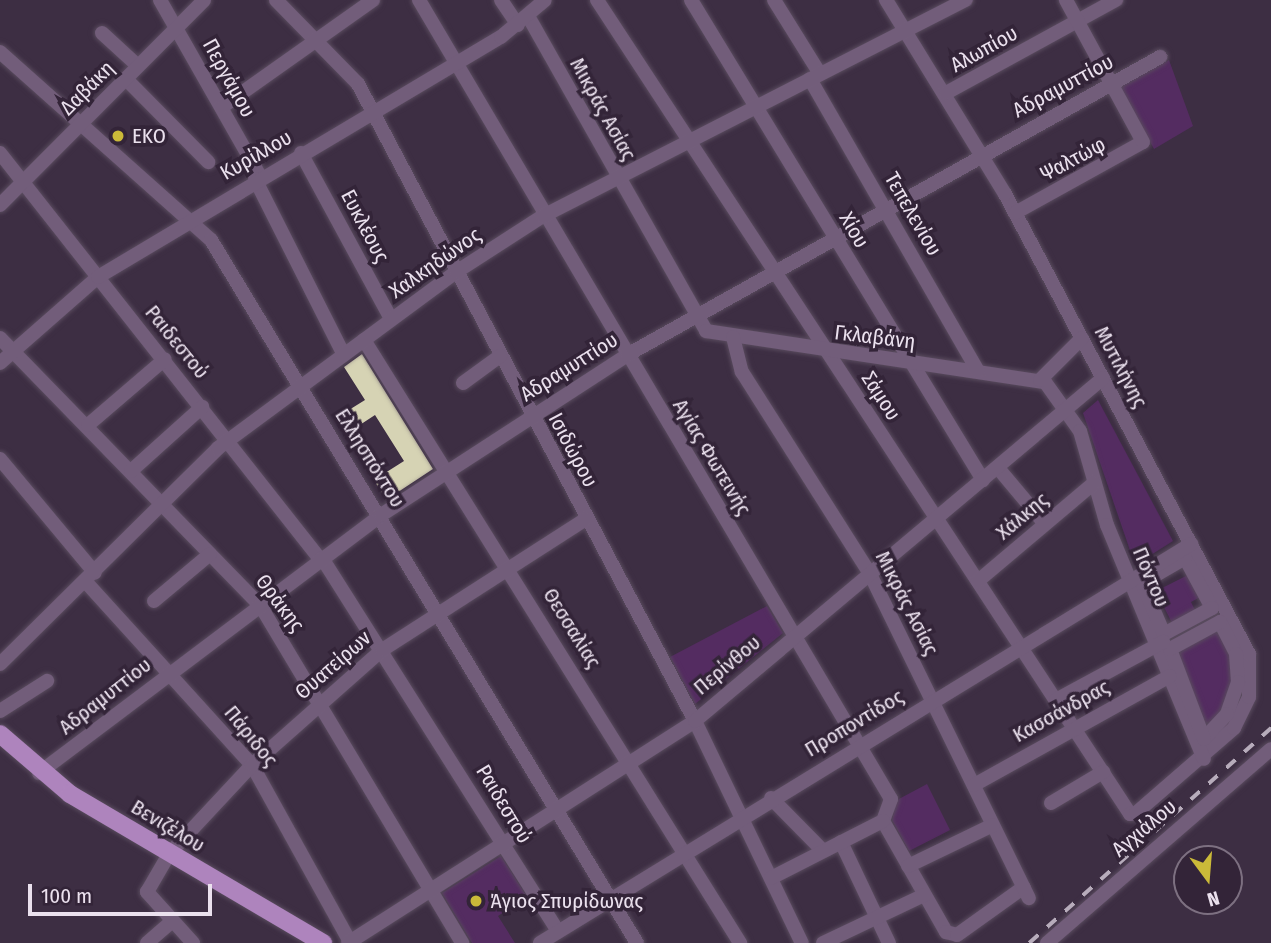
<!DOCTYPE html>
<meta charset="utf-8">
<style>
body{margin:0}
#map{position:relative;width:1271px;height:943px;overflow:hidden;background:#3d2e43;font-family:"Fira Sans Condensed",sans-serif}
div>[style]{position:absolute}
.green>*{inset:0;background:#542c61}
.building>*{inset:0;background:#d6d3b4}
.roads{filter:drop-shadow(0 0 2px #594b5e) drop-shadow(0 0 2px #594b5e)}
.minor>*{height:14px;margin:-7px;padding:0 7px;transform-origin:7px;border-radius:7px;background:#725d7a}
.major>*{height:18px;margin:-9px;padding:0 9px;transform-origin:9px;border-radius:9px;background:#ae84bd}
.rail>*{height:3.5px;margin-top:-1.75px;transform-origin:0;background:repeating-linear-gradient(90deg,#b7acbb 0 12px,transparent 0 24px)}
.dots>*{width:19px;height:19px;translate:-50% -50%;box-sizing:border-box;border:4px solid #332438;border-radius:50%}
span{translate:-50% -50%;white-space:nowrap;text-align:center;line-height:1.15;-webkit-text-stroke:7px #332438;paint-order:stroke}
.street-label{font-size:21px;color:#ebe1ee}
.poi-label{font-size:21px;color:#ebe1ee}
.left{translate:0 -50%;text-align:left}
.north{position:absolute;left:1173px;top:845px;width:70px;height:70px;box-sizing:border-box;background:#332438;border:2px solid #7d7081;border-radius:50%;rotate:164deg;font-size:19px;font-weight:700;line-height:28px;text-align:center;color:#ebe1ee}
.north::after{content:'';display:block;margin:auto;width:24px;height:32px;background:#cbba39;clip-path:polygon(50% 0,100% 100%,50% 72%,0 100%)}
.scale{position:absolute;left:28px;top:884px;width:184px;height:32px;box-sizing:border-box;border:4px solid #ebe1ee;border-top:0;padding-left:9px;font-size:21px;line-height:24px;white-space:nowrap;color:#ebe1ee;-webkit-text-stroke:5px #332438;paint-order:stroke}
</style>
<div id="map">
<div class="green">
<i style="clip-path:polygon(1169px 60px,1193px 126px,1154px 149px,1120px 87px)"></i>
<i style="clip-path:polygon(1098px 400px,1173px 541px,1135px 565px,1083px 413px)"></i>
<i style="clip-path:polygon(1190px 574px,1202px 596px,1191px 602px,1197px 614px,1173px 625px,1156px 591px)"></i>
<i style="clip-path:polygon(767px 606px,783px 633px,695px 704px,670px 657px)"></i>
<i style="clip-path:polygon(1218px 625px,1232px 652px,1234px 689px,1205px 736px,1172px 650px)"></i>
<i style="clip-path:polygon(927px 784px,950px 830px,909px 851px,892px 820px,897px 800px)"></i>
<i style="clip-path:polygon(501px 856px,527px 897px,498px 916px,515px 943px,472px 943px,442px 893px)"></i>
</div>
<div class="building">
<i style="clip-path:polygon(362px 354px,433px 469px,386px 500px,374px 480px,404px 461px,375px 415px,346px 434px,336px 418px,365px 400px,344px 367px)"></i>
</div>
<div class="roads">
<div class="minor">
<i style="left:160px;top:0;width:202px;rotate:60.4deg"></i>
<i style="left:276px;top:0;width:117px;rotate:45.7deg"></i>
<i style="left:358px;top:84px;width:721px;rotate:62.12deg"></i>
<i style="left:695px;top:721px;width:246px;rotate:64.3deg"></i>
<i style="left:419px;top:0;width:928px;rotate:59.43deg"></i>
<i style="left:891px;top:799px;width:23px;rotate:110deg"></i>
<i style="left:883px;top:821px;width:128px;rotate:60.4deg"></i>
<i style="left:946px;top:932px;width:11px;rotate:15deg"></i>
<i style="left:957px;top:935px;width:82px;rotate:-35.6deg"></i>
<i style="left:501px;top:0;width:30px;rotate:56deg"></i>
<i style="left:597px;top:0;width:973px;rotate:56.78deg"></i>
<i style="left:1130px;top:814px;width:6px;rotate:-9deg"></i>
<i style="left:1136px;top:813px;width:130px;rotate:-40.9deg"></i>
<i style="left:1234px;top:728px;width:34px;rotate:-64deg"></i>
<i style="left:1249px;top:697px;width:43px;rotate:-90deg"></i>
<i style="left:1249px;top:654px;width:521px;rotate:-117.94deg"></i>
<i style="left:1005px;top:194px;width:228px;rotate:-121.5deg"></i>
<i style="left:691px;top:0;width:562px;rotate:58.69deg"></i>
<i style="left:774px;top:0;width:87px;rotate:58.1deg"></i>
<i style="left:528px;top:16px;width:362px;rotate:60.5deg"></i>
<i style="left:706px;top:331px;width:343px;rotate:8.6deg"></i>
<i style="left:1045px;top:382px;width:60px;rotate:54.5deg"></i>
<i style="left:1080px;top:431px;width:98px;rotate:74deg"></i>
<i style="left:1107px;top:525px;width:253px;rotate:67.5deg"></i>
<i style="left:102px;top:33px;width:49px;rotate:42.5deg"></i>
<i style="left:0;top:52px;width:283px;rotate:41.7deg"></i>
<i style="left:211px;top:240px;width:822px;rotate:58.79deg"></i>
<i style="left:126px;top:79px;width:117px;rotate:45.3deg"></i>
<i style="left:810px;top:79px;width:337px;rotate:60.1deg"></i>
<i style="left:946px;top:93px;width:194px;rotate:-28.7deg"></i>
<i style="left:222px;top:107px;width:185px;rotate:-35.3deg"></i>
<i style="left:0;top:153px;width:517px;rotate:51.76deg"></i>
<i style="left:301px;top:153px;width:189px;rotate:61.5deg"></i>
<i style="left:255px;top:179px;width:197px;rotate:63.2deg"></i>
<i style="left:0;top:205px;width:289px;rotate:-45.1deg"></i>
<i style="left:1015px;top:213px;width:146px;rotate:-29deg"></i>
<i style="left:1143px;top:142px;width:162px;rotate:-118.5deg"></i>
<i style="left:733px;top:337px;width:36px;rotate:76deg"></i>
<i style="left:742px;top:372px;width:239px;rotate:57.6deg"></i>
<i style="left:870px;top:574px;width:361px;rotate:63.9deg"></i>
<i style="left:0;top:338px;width:373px;rotate:45.8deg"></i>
<i style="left:260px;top:605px;width:394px;rotate:59.1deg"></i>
<i style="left:364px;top:340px;width:711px;rotate:58.05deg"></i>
<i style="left:0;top:363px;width:130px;rotate:-41.3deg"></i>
<i style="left:98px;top:277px;width:469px;rotate:-30.8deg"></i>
<i style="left:501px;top:37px;width:57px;rotate:-40.1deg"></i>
<i style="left:1040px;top:380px;width:59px;rotate:-45deg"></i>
<i style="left:463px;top:383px;width:46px;rotate:-36.1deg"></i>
<i style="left:88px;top:425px;width:101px;rotate:-40.6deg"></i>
<i style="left:0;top:459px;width:148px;rotate:50.2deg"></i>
<i style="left:998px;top:468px;width:73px;rotate:50deg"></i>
<i style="left:131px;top:471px;width:96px;rotate:-42deg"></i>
<i style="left:322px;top:558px;width:442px;rotate:57.7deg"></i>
<i style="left:1185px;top:558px;width:57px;rotate:61.6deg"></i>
<i style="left:1212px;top:608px;width:55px;rotate:151.6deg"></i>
<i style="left:1164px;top:634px;width:56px;rotate:-113.3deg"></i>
<i style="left:1142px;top:583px;width:50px;rotate:-30.2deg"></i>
<i style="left:85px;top:581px;width:248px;rotate:47.8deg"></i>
<i style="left:252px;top:765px;width:202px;rotate:61deg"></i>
<i style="left:978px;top:581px;width:152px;rotate:-40.2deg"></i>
<i style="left:154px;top:601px;width:73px;rotate:-40deg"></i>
<i style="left:1220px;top:622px;width:36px;rotate:63deg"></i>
<i style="left:1236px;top:654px;width:28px;rotate:86deg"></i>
<i style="left:1238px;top:682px;width:34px;rotate:109deg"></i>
<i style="left:1227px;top:714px;width:34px;rotate:133deg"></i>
<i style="left:1204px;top:739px;width:96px;rotate:-110.7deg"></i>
<i style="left:1170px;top:649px;width:57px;rotate:-28.4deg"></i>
<i style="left:0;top:664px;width:307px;rotate:-44.7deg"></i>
<i style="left:218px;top:448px;width:296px;rotate:-36.5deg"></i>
<i style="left:456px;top:272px;width:103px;rotate:-32.8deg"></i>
<i style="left:543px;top:216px;width:475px;rotate:-27.1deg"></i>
<i style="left:1056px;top:700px;width:122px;rotate:-28.5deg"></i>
<i style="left:0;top:711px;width:56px;rotate:-32.6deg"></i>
<i style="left:39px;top:773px;width:428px;rotate:-37deg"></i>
<i style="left:381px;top:515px;width:293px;rotate:-33deg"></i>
<i style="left:627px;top:355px;width:611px;rotate:-29.21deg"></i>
<i style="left:974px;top:785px;width:224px;rotate:-29.1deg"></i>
<i style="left:771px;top:798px;width:74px;rotate:45.5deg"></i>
<i style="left:1051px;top:803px;width:61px;rotate:-30.8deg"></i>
<i style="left:841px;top:842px;width:112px;rotate:64.6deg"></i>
<i style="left:908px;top:866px;width:94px;rotate:-25.8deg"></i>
<i style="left:771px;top:878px;width:126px;rotate:-27deg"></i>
<i style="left:147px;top:943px;width:33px;rotate:-41deg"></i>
<i style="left:193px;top:943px;width:69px;rotate:-132deg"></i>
<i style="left:147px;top:892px;width:44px;rotate:-59.9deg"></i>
<i style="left:169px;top:854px;width:122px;rotate:-47deg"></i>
<i style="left:252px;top:765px;width:174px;rotate:-41.5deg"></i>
<i style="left:382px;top:650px;width:242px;rotate:-32.7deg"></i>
<i style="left:348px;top:943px;width:412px;rotate:-32.6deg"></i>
<i style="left:695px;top:721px;width:533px;rotate:-40.05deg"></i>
<i style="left:540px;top:943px;width:764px;rotate:-31.5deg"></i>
<i style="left:823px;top:943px;width:112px;rotate:-25.4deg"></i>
<i style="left:1047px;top:943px;width:296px;rotate:-40.9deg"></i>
</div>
<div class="major">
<i style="left:0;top:734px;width:92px;rotate:40.6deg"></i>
<i style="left:70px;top:794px;width:294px;rotate:30.5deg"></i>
</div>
</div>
<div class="rail">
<i style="left:1029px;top:943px;width:324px;rotate:-41.6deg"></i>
</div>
<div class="dots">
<i style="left:118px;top:136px;background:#cbba39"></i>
<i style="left:476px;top:901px;background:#cbba39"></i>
</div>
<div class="street-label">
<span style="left:984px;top:49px;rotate:-29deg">Αλωπίου</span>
<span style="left:229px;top:78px;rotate:61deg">Περγάμου</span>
<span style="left:1063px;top:86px;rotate:-28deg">Αδραμυττίου</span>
<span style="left:87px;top:88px;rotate:-45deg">Δαβάκη</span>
<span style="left:603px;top:109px;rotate:61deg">Μικράς Ασίας</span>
<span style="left:256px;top:155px;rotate:-30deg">Κυρίλλου</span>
<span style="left:1073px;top:159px;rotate:-28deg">Ψαλτώφ</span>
<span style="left:913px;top:214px;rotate:60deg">Τεπελενίου</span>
<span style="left:365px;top:226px;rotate:62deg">Ευκλέους</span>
<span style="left:854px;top:230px;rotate:60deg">Χίου</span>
<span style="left:435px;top:263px;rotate:-35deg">Χαλκηδώνος</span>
<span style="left:875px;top:337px;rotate:7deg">Γκλαβάνη</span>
<span style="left:177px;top:342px;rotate:51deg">Ραιδεστού</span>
<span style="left:569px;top:367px;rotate:-32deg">Αδραμυττίου</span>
<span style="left:1121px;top:367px;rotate:62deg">Μυτιλήνης</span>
<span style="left:881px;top:396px;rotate:57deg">Σάμου</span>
<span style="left:573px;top:450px;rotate:62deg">Ισιδώρου</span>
<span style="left:712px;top:457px;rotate:59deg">Αγίας Φωτεινής</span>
<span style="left:370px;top:458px;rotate:58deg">Ελλησπόντου</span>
<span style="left:1022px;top:516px;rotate:-40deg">Χάλκης</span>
<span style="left:1151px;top:577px;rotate:67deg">Πόντου</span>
<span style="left:280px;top:603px;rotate:53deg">Θράκης</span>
<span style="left:907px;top:603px;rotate:63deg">Μικράς Ασίας</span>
<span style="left:572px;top:628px;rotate:58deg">Θεσσαλίας</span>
<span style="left:333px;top:665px;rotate:-41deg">Θυατείρων</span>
<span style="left:727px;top:665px;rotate:-40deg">Περίνθου</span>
<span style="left:105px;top:696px;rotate:-38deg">Αδραμυττίου</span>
<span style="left:1061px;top:711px;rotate:-29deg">Κασσάνδρας</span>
<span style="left:854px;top:723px;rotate:-31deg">Προποντίδος</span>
<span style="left:251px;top:736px;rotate:51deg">Πάριδος</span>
<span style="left:504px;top:804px;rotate:59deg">Ραιδεστού</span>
<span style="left:168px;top:826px;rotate:31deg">Βενιζέλου</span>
<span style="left:1144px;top:828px;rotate:-40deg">Αγχιάλου</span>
</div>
<div class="poi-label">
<span class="left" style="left:132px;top:136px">ΕΚΟ</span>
<span class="left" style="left:490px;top:901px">Άγιος Σπυρίδωνας</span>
</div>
<div class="north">N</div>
<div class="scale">100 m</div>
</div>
